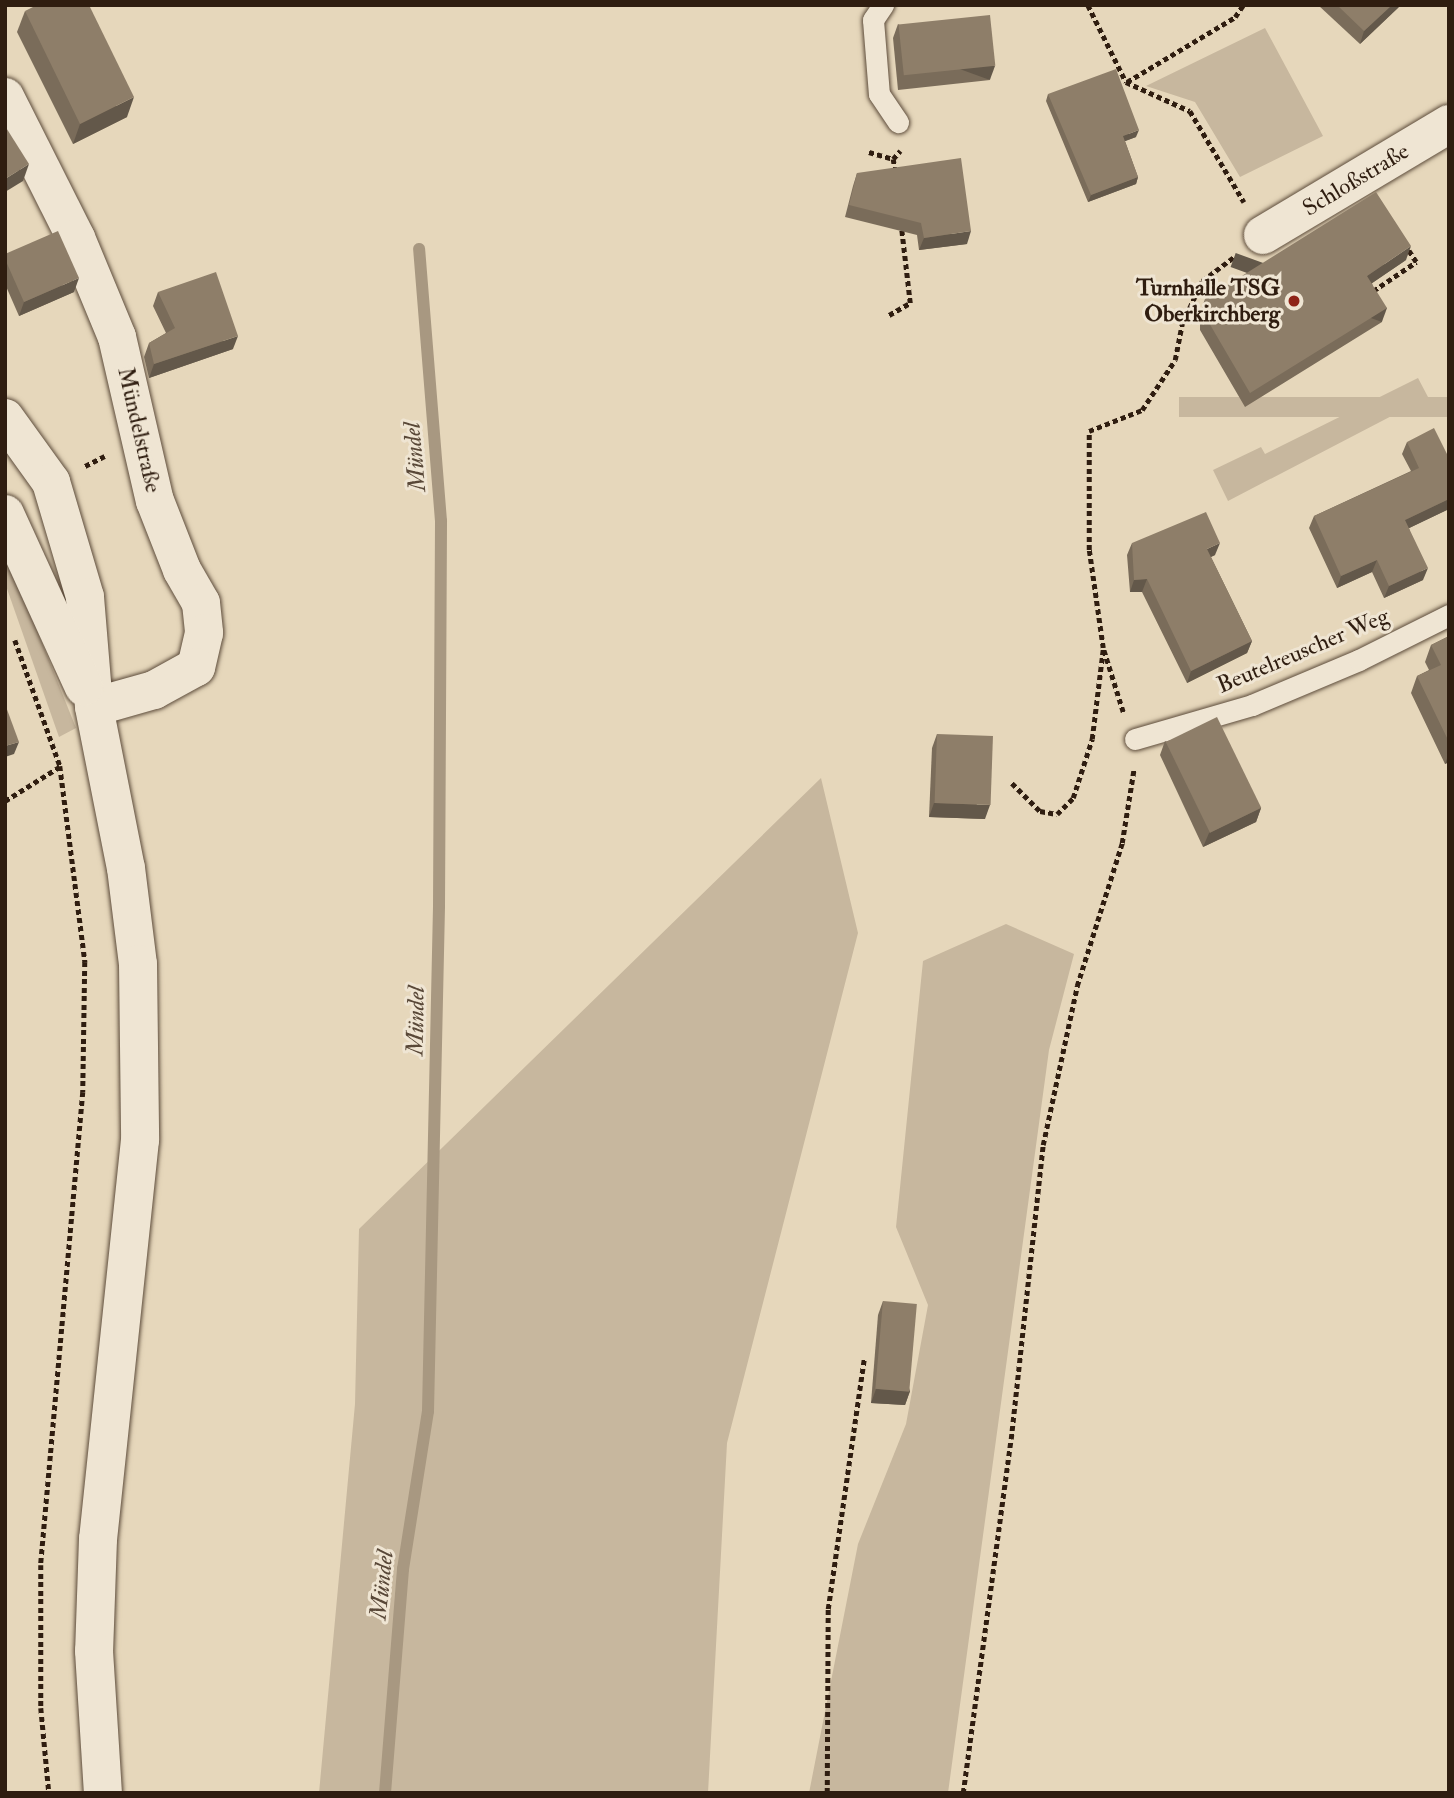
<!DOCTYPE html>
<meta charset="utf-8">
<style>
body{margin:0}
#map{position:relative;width:1454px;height:1798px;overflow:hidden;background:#e6d7bb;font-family:"IM FELL Double Pica",serif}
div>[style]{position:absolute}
.green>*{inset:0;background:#c7b79e;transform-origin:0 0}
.stream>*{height:12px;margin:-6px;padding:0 6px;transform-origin:6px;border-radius:6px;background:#a89881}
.path>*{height:4.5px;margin-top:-2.25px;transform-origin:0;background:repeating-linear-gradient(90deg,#2f1d10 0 5px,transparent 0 8.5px)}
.roads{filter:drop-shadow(0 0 2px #5d4c3b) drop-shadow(0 0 2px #5d4c3b)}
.lane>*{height:21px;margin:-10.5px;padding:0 10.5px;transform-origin:10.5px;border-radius:10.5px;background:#efe5d3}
.street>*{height:38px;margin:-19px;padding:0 19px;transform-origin:19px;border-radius:19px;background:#efe5d3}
.secondary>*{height:38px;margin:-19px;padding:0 19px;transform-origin:19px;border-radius:19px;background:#efe5d3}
.wall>*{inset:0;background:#7a6c5a}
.shaded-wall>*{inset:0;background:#63584a;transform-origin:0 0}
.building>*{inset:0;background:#8e7e69;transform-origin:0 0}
.dots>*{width:19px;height:19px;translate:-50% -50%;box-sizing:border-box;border:4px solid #efe5d3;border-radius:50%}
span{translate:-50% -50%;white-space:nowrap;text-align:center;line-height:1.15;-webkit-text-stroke:6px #efe5d3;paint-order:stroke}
.street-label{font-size:23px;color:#2f1d10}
.poi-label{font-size:23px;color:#2f1d10;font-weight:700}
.right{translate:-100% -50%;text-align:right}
.water-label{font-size:24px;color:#594838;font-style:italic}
.frame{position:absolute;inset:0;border:7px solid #2f1d10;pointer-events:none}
</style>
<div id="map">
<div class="green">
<i style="clip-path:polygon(1265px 28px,1323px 136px,1240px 177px,1195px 102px,1146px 86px)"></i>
<i style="clip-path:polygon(1418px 378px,1428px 397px,1228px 501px,1213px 470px,1261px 447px,1265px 454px)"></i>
<i style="left:1449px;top:397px;width:20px;height:270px;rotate:90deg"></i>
<i style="clip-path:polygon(5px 550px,76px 728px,59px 737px,5px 583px)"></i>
<i style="clip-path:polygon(821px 778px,858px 933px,727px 1443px,708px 1793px,319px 1793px,355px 1404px,359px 1229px)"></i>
<i style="clip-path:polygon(1006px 924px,1074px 954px,1049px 1050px,948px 1793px,809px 1793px,858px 1544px,906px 1424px,928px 1305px,896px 1227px,923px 961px)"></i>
</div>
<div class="stream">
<i style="left:385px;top:1793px;width:225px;rotate:-85.4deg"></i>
<i style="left:403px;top:1569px;width:160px;rotate:-81deg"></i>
<i style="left:428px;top:1411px;width:505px;rotate:-88.75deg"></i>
<i style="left:439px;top:906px;width:385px;rotate:-89.7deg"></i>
<i style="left:441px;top:521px;width:273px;rotate:-94.6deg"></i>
</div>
<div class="path">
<i style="left:1088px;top:5px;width:86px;rotate:63.7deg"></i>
<i style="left:1126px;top:82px;width:70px;rotate:24.4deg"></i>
<i style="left:1190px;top:111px;width:106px;rotate:59.3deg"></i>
<i style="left:1127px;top:82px;width:126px;rotate:-31deg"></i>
<i style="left:1235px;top:17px;width:14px;rotate:-56deg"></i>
<i style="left:869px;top:152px;width:25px;rotate:16deg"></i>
<i style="left:895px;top:172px;width:13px;rotate:-99deg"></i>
<i style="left:893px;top:159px;width:11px;rotate:-49deg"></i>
<i style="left:1373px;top:291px;width:52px;rotate:-34deg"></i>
<i style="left:1416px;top:262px;width:17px;rotate:-123deg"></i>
<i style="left:889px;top:315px;width:24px;rotate:-30deg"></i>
<i style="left:910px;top:303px;width:79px;rotate:-96.6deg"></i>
<i style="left:85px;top:466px;width:22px;rotate:-27deg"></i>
<i style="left:15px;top:640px;width:134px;rotate:70.3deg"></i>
<i style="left:60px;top:766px;width:198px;rotate:82.7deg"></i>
<i style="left:85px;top:962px;width:130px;rotate:90.9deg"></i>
<i style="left:83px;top:1092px;width:475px;rotate:95.1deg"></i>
<i style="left:41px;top:1565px;width:143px;rotate:90deg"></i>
<i style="left:41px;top:1708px;width:85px;rotate:84.6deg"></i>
<i style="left:1123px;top:712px;width:67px;rotate:-107.4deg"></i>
<i style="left:1103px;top:648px;width:99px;rotate:-98.1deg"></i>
<i style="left:1089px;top:550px;width:119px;rotate:-90deg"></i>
<i style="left:1089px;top:431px;width:57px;rotate:-21.6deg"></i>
<i style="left:1142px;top:410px;width:60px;rotate:-56.6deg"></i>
<i style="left:1175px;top:360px;width:37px;rotate:-79deg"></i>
<i style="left:1182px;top:324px;width:47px;rotate:-65.1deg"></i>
<i style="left:1202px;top:281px;width:40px;rotate:-37deg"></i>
<i style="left:1012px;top:783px;width:40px;rotate:45deg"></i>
<i style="left:1040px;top:811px;width:17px;rotate:10deg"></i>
<i style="left:1057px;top:814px;width:23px;rotate:-45deg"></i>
<i style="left:1073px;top:798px;width:62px;rotate:-72.1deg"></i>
<i style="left:1092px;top:739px;width:91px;rotate:-83deg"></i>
<i style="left:5px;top:801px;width:66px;rotate:-32deg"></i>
<i style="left:827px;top:1793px;width:184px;rotate:-89.7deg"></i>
<i style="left:828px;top:1609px;width:254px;rotate:-81.8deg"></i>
<i style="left:963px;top:1793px;width:357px;rotate:-82.3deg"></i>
<i style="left:1011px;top:1439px;width:296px;rotate:-83.8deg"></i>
<i style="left:1043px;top:1145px;width:163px;rotate:-77.9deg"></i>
<i style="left:1077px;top:986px;width:150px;rotate:-72.5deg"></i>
<i style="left:1122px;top:843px;width:76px;rotate:-80.9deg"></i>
</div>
<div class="roads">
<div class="lane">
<i style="left:883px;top:5px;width:18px;rotate:124deg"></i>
<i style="left:873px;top:20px;width:74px;rotate:85.4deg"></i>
<i style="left:879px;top:94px;width:34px;rotate:56deg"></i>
<i style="left:1135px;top:739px;width:122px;rotate:-16.2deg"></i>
<i style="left:1252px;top:705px;width:116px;rotate:-22.8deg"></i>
<i style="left:1359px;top:660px;width:101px;rotate:-26.6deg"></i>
</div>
<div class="street">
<i style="left:5px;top:97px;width:158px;rotate:63.3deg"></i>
<i style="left:76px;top:238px;width:107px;rotate:67.5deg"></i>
<i style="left:117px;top:337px;width:168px;rotate:77deg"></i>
<i style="left:155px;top:501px;width:74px;rotate:68.6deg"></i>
<i style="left:182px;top:570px;width:38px;rotate:60deg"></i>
<i style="left:201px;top:603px;width:30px;rotate:84deg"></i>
<i style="left:204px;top:633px;width:35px;rotate:103deg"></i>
<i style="left:196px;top:667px;width:48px;rotate:151.3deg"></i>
<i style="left:154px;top:690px;width:62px;rotate:164.2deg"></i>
<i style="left:1263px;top:235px;width:217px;rotate:-30.8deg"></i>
</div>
<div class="secondary">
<i style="left:5px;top:418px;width:79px;rotate:54.3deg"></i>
<i style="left:51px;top:482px;width:120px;rotate:73.5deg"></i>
<i style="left:85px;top:597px;width:110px;rotate:85.3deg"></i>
<i style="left:94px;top:707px;width:164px;rotate:78.8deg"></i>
<i style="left:126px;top:868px;width:97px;rotate:82.9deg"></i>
<i style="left:138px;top:964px;width:176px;rotate:89.3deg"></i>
<i style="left:140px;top:1140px;width:401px;rotate:96deg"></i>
<i style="left:98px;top:1539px;width:112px;rotate:92deg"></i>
<i style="left:94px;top:1651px;width:142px;rotate:86.4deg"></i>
<i style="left:5px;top:514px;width:190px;rotate:65.5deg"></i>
</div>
</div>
<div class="wall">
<i style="clip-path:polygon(1318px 5px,1401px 5px,1360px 44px)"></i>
<i style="clip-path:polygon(25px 11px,127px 117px,73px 144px,17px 32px)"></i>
<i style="clip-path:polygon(898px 24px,990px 80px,898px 90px,893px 38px)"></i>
<i style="clip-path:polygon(1048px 94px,1136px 137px,1125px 141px,1138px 177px,1136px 184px,1088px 202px,1046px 101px)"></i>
<i style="clip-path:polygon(857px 173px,967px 244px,919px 250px,917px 235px,845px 217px,853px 186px)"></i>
<i style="clip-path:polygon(5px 254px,74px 292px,19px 316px,5px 284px)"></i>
<i style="clip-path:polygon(1406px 260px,1372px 283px,1382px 322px,1245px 407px,1200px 330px,1200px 313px,1205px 299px)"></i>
<i style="clip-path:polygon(158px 292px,233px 349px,149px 378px,144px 357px,149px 343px,166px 333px,153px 306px)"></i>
<i style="clip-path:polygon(1407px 442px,1449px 458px,1449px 509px,1409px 528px,1423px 580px,1384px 598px,1372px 572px,1337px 588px,1309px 528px,1314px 516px,1411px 471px,1402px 454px)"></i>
<i style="clip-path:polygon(1132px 543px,1215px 555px,1211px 557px,1252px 641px,1247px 653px,1187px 683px,1142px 592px,1130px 592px,1127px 555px)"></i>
<i style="clip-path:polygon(1449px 636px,1449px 762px,1445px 764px,1411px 693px,1417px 676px,1429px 670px,1425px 662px,1431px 645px)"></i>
<i style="clip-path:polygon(937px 734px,985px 819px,929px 817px,932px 748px)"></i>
<i style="clip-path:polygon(1165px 741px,1261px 808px,1256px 822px,1203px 847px,1160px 755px)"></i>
<i style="clip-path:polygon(883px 1301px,910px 1391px,905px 1405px,871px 1403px,878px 1315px)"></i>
</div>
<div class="shaded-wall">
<i style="clip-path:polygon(1392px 5px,1401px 5px,1360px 44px,1364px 31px)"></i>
<i style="left:995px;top:66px;width:15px;height:93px;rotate:110deg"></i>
<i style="clip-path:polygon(134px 97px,127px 117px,73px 144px,80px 124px)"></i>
<i style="clip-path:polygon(1139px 130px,1136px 137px,1120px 143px,1123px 136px)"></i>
<i style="clip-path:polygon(29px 164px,23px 181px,5px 192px,5px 179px)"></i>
<i style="clip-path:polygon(1138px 177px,1136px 184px,1088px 202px,1091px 195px)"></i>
<i style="clip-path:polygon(971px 231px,967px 244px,919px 250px,924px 238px)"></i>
<i style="clip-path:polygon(1411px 246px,1406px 260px,1362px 290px,1367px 276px)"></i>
<i style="clip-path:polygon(79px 278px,74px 292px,19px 316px,24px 302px)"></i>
<i style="left:1387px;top:308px;width:15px;height:161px;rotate:110deg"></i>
<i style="clip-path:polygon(238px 336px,233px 349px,149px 378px,154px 364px)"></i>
<i style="clip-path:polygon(1449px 499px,1449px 509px,1401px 532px,1405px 520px)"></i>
<i style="clip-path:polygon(1220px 543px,1215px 555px,1202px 561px,1207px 549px)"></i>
<i style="clip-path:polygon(1377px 560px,1372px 572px,1337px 588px,1341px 576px)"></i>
<i style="clip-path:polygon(1428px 568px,1423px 580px,1384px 598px,1389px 586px)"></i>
<i style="clip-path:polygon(1147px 579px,1142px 592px,1130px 592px,1134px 580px)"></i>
<i style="clip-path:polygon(1252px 641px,1247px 653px,1187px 683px,1191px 671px)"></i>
<i style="clip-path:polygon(19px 742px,14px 754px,5px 757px,5px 746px)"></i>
<i style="clip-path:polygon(1449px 753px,1449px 762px,1445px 764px)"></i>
<i style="clip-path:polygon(934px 803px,990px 805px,985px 819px,929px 817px)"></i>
<i style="clip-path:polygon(1261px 808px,1256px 822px,1203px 847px,1209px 833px)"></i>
<i style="clip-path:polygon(876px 1389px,910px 1391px,905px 1405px,871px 1403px)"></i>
</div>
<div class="building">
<i style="clip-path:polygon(37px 5px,89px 5px,134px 97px,80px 124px,25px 11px)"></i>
<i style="clip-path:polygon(1337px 5px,1392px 5px,1364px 31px)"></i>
<i style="left:990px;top:15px;width:51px;height:92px;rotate:84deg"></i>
<i style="clip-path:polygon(1116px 69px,1139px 130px,1123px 136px,1138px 177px,1091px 195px,1048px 94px)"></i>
<i style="clip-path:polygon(5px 126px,29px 164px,5px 179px)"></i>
<i style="clip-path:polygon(961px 158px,971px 231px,924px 238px,921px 223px,849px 205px,857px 173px)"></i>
<i style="clip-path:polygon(1376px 192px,1411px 246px,1367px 276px,1387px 308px,1250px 393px,1205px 316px,1205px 299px)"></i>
<i style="clip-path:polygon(58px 231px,79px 278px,24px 302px,5px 259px,5px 254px)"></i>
<i style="clip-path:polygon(216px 272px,238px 336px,154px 364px,149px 343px,175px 328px,158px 292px)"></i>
<i style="clip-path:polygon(1434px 428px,1449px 458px,1449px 499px,1405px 520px,1428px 568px,1389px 586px,1377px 560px,1341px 576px,1314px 516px,1419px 468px,1407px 442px)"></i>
<i style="clip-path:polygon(1206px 512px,1220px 543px,1207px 549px,1252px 641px,1191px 671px,1147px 579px,1134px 580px,1132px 543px)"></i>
<i style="clip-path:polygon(1449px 636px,1449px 742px,1417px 676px,1441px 665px,1431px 645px)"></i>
<i style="clip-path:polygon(5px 704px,19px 742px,5px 746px)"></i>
<i style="left:1217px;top:717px;width:101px;height:57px;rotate:64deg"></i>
<i style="left:937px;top:734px;width:56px;height:69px;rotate:2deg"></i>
<i style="left:883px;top:1301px;width:34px;height:88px;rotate:5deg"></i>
</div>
<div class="dots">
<i style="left:1294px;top:301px;background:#8f2418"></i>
</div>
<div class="street-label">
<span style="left:1356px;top:180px;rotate:-31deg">Schloßstraße</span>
<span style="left:139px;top:430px;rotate:77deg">Mündelstraße</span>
<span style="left:1303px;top:651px;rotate:-23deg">Beutelreuscher Weg</span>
</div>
<div class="poi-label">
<span class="right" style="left:1280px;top:301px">Turnhalle TSG<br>Oberkirchberg</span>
</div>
<div class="water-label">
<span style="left:415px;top:457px;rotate:-95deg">Mündel</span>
<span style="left:416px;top:1021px;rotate:-89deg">Mündel</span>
<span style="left:382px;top:1585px;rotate:-84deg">Mündel</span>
</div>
<div class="frame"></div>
</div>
